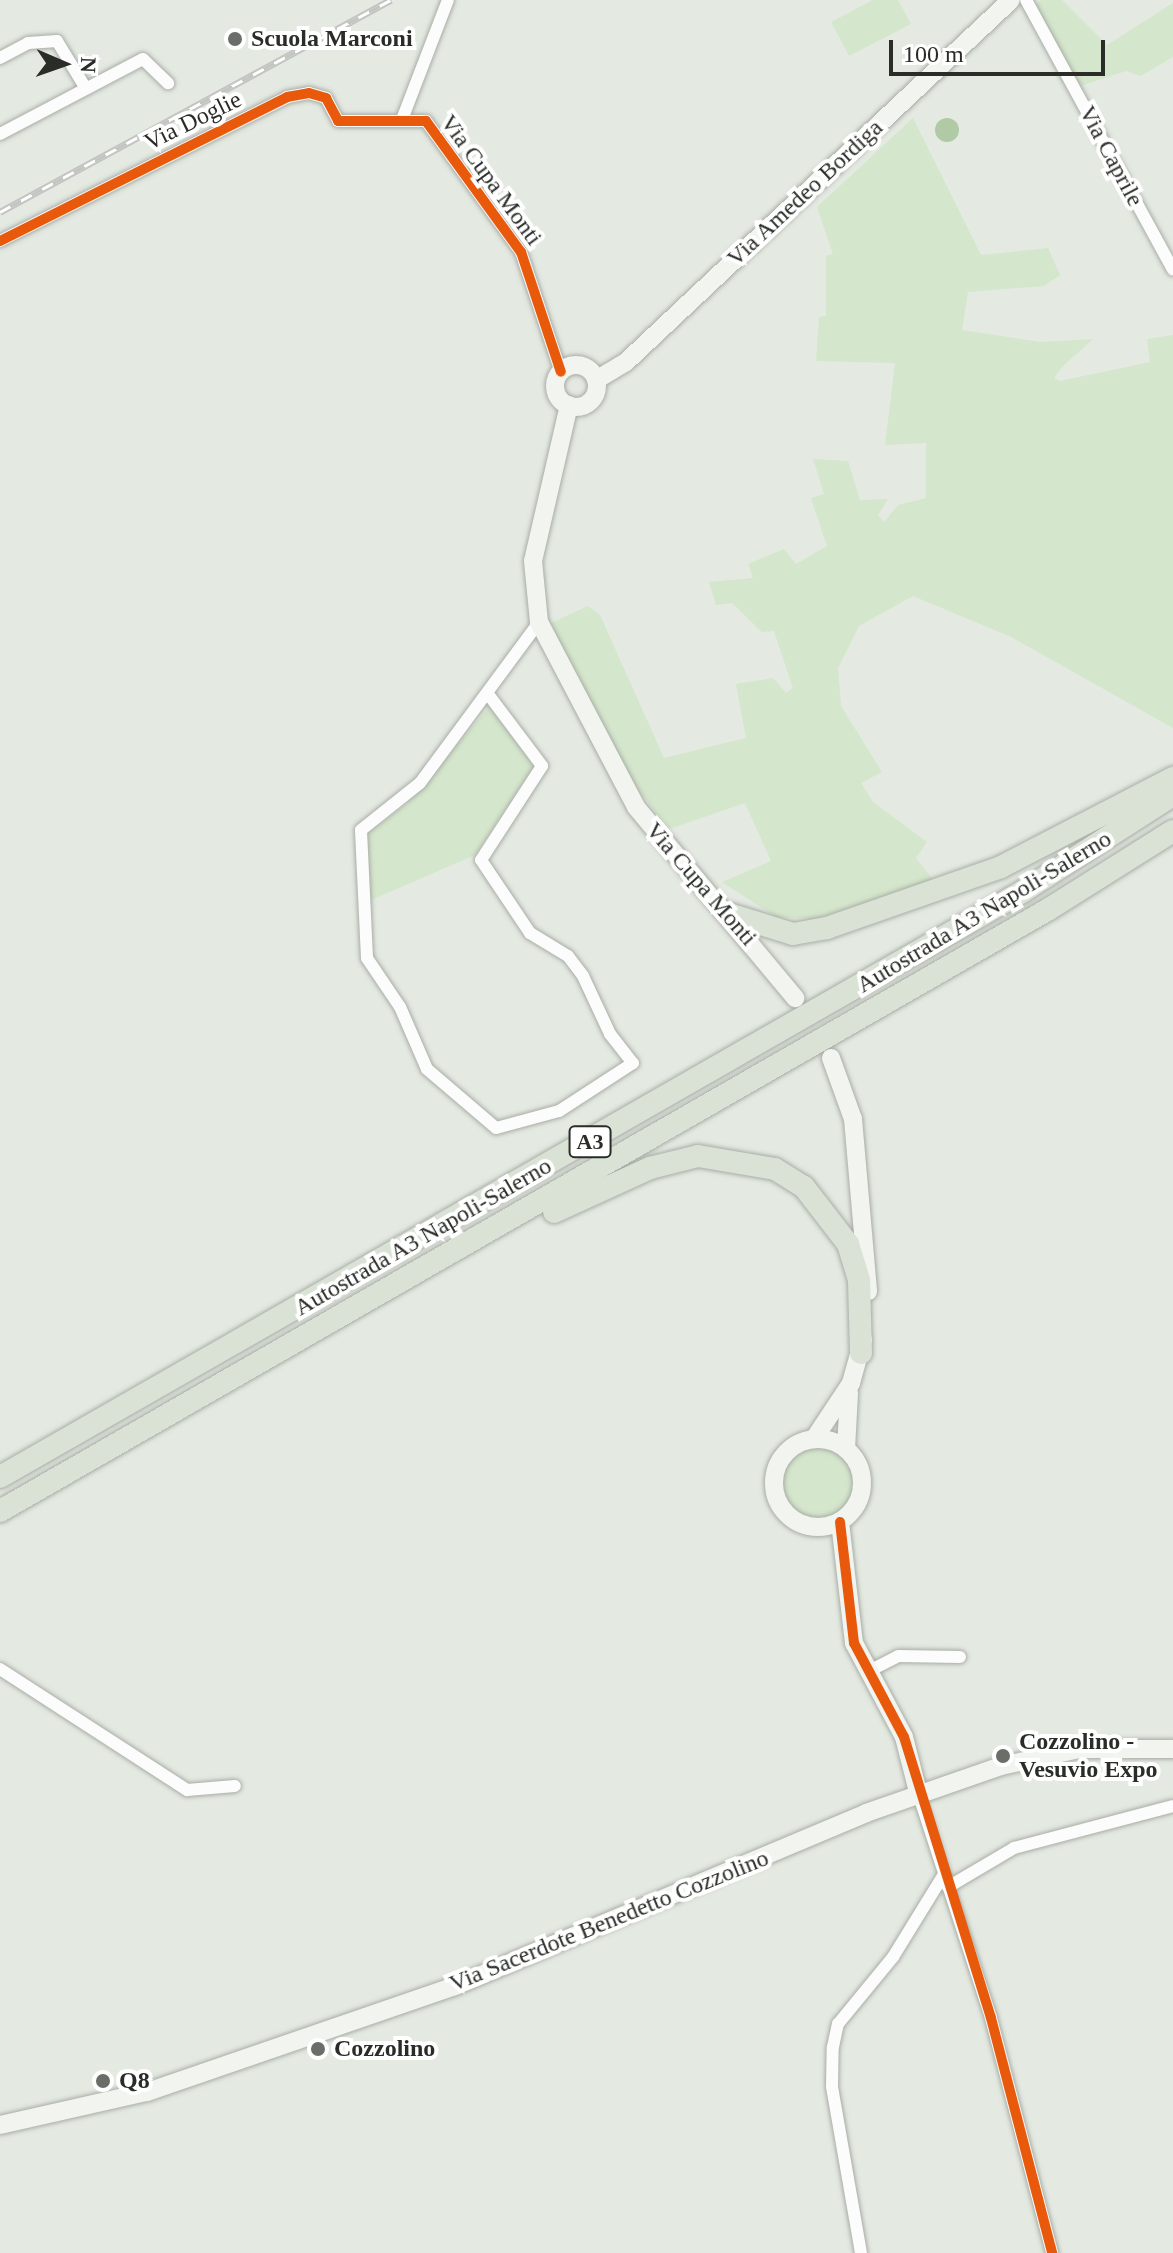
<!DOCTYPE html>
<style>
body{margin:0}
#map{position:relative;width:1173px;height:2253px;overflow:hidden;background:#e4eae2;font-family:"Times New Roman",serif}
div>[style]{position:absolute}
.green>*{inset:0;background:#d4e6cb}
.round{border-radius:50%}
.water>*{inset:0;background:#b1caa6}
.roads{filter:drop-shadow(0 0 2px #a9ada7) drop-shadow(0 0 2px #a9ada7)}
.street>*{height:12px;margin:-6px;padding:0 6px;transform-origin:6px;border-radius:6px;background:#fbfcfb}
.secondary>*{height:18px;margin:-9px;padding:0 9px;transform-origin:9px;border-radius:9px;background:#f1f4ef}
.secondary>.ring{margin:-9px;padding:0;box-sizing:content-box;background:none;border:18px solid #f1f4ef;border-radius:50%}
.highway>*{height:22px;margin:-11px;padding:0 11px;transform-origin:11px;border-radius:11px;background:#d9e2d4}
.rail>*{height:7px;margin-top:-3.5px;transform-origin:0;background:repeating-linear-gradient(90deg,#fff 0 12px,#c3c5c2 0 24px);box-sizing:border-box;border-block:2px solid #c3c5c2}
.cycleway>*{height:10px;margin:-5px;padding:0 5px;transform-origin:5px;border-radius:5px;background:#e8590c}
.dots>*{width:22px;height:22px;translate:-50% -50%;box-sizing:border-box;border:4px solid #fff;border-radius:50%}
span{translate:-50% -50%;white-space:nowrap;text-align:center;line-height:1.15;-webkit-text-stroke:8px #fff;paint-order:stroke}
.shield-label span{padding:2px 6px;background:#fff;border:2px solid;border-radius:6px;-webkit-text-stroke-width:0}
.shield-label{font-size:22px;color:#292c27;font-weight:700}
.poi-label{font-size:24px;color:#292c27;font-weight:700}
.left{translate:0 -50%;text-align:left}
.street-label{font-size:24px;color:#292c27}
.north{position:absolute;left:24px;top:24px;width:80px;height:80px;-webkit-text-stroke:6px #fff;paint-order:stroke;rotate:92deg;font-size:22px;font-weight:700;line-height:32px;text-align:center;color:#292c27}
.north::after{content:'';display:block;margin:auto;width:28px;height:36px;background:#292c27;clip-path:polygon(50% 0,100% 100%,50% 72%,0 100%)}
.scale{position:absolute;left:889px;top:40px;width:216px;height:36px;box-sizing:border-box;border:4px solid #292c27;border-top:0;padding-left:10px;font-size:24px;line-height:28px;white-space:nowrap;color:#292c27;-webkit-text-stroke:6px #fff;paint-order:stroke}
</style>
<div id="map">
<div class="green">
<i style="clip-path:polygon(873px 0,898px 0,911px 24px,849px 56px,831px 22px)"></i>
<i style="clip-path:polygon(1041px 0,1062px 0,1107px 45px,1173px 3px,1173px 57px,1141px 76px,1126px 71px,1080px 86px,1033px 8px)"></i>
<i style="clip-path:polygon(913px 118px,981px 255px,1048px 248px,1060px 275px,1044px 286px,968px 292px,962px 330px,1040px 342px,1093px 339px,1063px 366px,1054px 378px,1060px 381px,1150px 362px,1147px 339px,1173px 335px,1173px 728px,1011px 637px,913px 596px,859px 626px,838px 668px,841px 706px,882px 772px,861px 783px,873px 802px,927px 842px,916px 858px,934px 881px,814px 919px,776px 917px,722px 882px,771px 861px,745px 803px,669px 829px,612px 756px,551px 623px,588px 606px,600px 615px,664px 758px,746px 738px,736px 684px,773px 678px,786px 693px,793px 688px,774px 631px,762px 632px,732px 603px,716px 605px,709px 582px,753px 578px,748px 564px,784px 549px,796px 564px,827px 546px,811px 498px,824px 494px,813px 459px,848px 461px,860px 500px,888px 499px,878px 515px,884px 522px,898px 505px,926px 498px,926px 443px,885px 445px,895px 363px,816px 361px,819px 317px,826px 316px,826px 256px,833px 254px,817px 207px)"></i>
<i style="clip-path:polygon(491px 705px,534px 766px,475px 855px,369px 901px,366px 835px,407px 804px)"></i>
<i class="round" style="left:783px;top:1448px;width:70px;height:70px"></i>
</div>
<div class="water">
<i class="round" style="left:935px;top:118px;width:24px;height:24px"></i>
</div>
<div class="roads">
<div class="street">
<i style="left:1026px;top:0;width:307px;rotate:61.4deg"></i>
<i style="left:0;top:58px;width:32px;rotate:-28deg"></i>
<i style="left:28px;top:43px;width:29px;rotate:-4deg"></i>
<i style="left:57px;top:41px;width:54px;rotate:58.7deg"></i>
<i style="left:403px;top:117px;width:125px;rotate:-69deg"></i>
<i style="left:0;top:134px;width:161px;rotate:-27.7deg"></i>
<i style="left:143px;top:59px;width:35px;rotate:44deg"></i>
<i style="left:0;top:241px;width:321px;rotate:-26.6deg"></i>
<i style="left:287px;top:97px;width:22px;rotate:-10deg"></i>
<i style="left:309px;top:93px;width:18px;rotate:16deg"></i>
<i style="left:326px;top:98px;width:26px;rotate:62deg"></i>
<i style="left:338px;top:121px;width:88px"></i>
<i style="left:426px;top:121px;width:162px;rotate:54.1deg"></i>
<i style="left:521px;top:252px;width:126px;rotate:71.6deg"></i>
<i style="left:488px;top:694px;width:90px;rotate:53.1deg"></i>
<i style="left:542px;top:766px;width:112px;rotate:123deg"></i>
<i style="left:481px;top:860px;width:88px;rotate:56.1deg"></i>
<i style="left:530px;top:933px;width:44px;rotate:31.2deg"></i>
<i style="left:568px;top:956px;width:25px;rotate:53deg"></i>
<i style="left:583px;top:976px;width:64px;rotate:65deg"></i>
<i style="left:610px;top:1034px;width:37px;rotate:52deg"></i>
<i style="left:633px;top:1063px;width:88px;rotate:147deg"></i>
<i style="left:559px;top:1111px;width:65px;rotate:164.9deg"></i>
<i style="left:496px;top:1128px;width:91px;rotate:-139.5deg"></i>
<i style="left:427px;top:1069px;width:68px;rotate:-113.5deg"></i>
<i style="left:400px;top:1007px;width:59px;rotate:-124deg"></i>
<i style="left:367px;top:958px;width:128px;rotate:-92.7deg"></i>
<i style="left:361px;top:830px;width:75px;rotate:-38.5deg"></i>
<i style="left:420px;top:783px;width:200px;rotate:-53.5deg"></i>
<i style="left:0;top:1669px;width:223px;rotate:32.9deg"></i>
<i style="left:187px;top:1790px;width:48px;rotate:-4.8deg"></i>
<i style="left:871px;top:1670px;width:31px;rotate:-27deg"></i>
<i style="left:899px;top:1656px;width:61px;rotate:0.9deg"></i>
<i style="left:919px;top:1796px;width:233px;rotate:72deg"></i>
<i style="left:991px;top:2018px;width:243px;rotate:75.4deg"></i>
<i style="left:948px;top:1887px;width:77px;rotate:-30.6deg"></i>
<i style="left:1014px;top:1848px;width:164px;rotate:-14.8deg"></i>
<i style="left:861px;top:2253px;width:169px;rotate:-99.9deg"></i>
<i style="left:832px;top:2086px;width:39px;rotate:-89deg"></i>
<i style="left:833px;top:2047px;width:24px;rotate:-78deg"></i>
<i style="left:838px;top:2024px;width:87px;rotate:-50.6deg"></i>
<i style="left:893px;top:1957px;width:97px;rotate:-58.4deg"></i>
</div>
<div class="secondary">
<i class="ring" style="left:555px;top:365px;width:24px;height:24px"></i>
<i style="left:596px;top:380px;width:35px;rotate:-31deg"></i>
<i style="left:626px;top:362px;width:528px;rotate:-43.24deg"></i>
<i style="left:569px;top:405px;width:160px;rotate:103deg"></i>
<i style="left:533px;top:561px;width:61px;rotate:84.4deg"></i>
<i style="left:539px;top:622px;width:209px;rotate:62.3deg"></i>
<i style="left:636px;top:807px;width:249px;rotate:50.2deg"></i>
<i style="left:831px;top:1058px;width:65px;rotate:70.2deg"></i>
<i style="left:853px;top:1119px;width:173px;rotate:85deg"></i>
<i style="left:814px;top:1439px;width:67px;rotate:-56.5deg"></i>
<i style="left:851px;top:1383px;width:45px;rotate:-74.4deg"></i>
<i class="ring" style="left:774px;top:1439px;width:70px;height:70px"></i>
<i style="left:846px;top:1449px;width:56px;rotate:-86.9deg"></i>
<i style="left:840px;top:1522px;width:122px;rotate:83.4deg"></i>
<i style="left:854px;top:1643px;width:106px;rotate:62deg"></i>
<i style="left:904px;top:1737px;width:61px;rotate:75.7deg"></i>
<i style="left:0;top:2125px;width:151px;rotate:-12.7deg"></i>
<i style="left:147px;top:2092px;width:326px;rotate:-19deg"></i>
<i style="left:455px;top:1986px;width:446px;rotate:-22.8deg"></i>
<i style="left:866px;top:1813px;width:143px;rotate:-19.2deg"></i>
<i style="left:1001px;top:1766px;width:80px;rotate:-12.3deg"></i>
<i style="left:1079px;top:1749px;width:94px"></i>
</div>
<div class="highway">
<i style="left:729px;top:914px;width:67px;rotate:17.4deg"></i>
<i style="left:793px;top:934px;width:35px;rotate:-10deg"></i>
<i style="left:827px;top:928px;width:184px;rotate:-19.3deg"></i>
<i style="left:1001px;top:867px;width:194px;rotate:-27.4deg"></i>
<i style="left:554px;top:1212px;width:106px;rotate:-24.6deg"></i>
<i style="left:650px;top:1168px;width:49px;rotate:-14deg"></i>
<i style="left:698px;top:1156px;width:78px;rotate:9.6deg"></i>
<i style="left:775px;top:1169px;width:34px;rotate:32deg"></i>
<i style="left:804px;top:1187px;width:72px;rotate:52.3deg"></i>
<i style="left:848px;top:1244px;width:39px;rotate:73deg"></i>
<i style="left:859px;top:1281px;width:72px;rotate:88.4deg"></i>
<i style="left:0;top:1477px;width:1178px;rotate:-29.79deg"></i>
<i style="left:1022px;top:892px;width:179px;rotate:-32.7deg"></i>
<i style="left:0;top:1511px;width:1209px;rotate:-29.85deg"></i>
<i style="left:1049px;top:909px;width:146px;rotate:-32.2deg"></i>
</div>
</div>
<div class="rail">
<i style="left:0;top:212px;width:445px;rotate:-28.5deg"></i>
</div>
<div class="cycleway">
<i style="left:0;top:241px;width:321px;rotate:-26.6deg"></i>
<i style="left:287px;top:97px;width:22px;rotate:-10deg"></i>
<i style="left:309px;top:93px;width:18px;rotate:16deg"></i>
<i style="left:326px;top:98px;width:26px;rotate:62deg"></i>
<i style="left:338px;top:121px;width:88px"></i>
<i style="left:426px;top:121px;width:162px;rotate:54.1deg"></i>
<i style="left:521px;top:252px;width:126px;rotate:71.6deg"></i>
<i style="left:840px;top:1522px;width:122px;rotate:83.4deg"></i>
<i style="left:854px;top:1643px;width:106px;rotate:62deg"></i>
<i style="left:904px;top:1737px;width:294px;rotate:72.8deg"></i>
<i style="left:991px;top:2018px;width:243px;rotate:75.4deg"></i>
</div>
<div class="dots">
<i style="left:235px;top:39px;background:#6a6e68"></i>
<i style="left:1003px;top:1756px;background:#6a6e68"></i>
<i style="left:318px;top:2049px;background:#6a6e68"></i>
<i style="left:103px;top:2081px;background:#6a6e68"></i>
</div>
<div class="shield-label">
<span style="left:590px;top:1142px">A3</span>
</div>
<div class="poi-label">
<span class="left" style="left:251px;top:39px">Scuola Marconi</span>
<span class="left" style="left:1019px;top:1756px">Cozzolino -<br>Vesuvio Expo</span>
<span class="left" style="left:334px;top:2049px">Cozzolino</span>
<span class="left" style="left:119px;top:2081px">Q8</span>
</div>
<div class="street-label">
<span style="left:193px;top:121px;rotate:-26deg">Via Doglie</span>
<span style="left:1111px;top:156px;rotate:62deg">Via Caprile</span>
<span style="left:491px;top:180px;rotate:54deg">Via Cupa Monti</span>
<span style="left:805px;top:193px;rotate:-43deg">Via Amedeo Bordiga</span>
<span style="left:701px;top:884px;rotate:49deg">Via Cupa Monti</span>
<span style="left:984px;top:912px;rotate:-31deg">Autostrada A3 Napoli-Salerno</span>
<span style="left:423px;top:1237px;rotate:-30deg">Autostrada A3 Napoli-Salerno</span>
<span style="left:609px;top:1921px;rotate:-22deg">Via Sacerdote Benedetto Cozzolino</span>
</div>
<div class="north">N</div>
<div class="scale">100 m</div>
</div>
